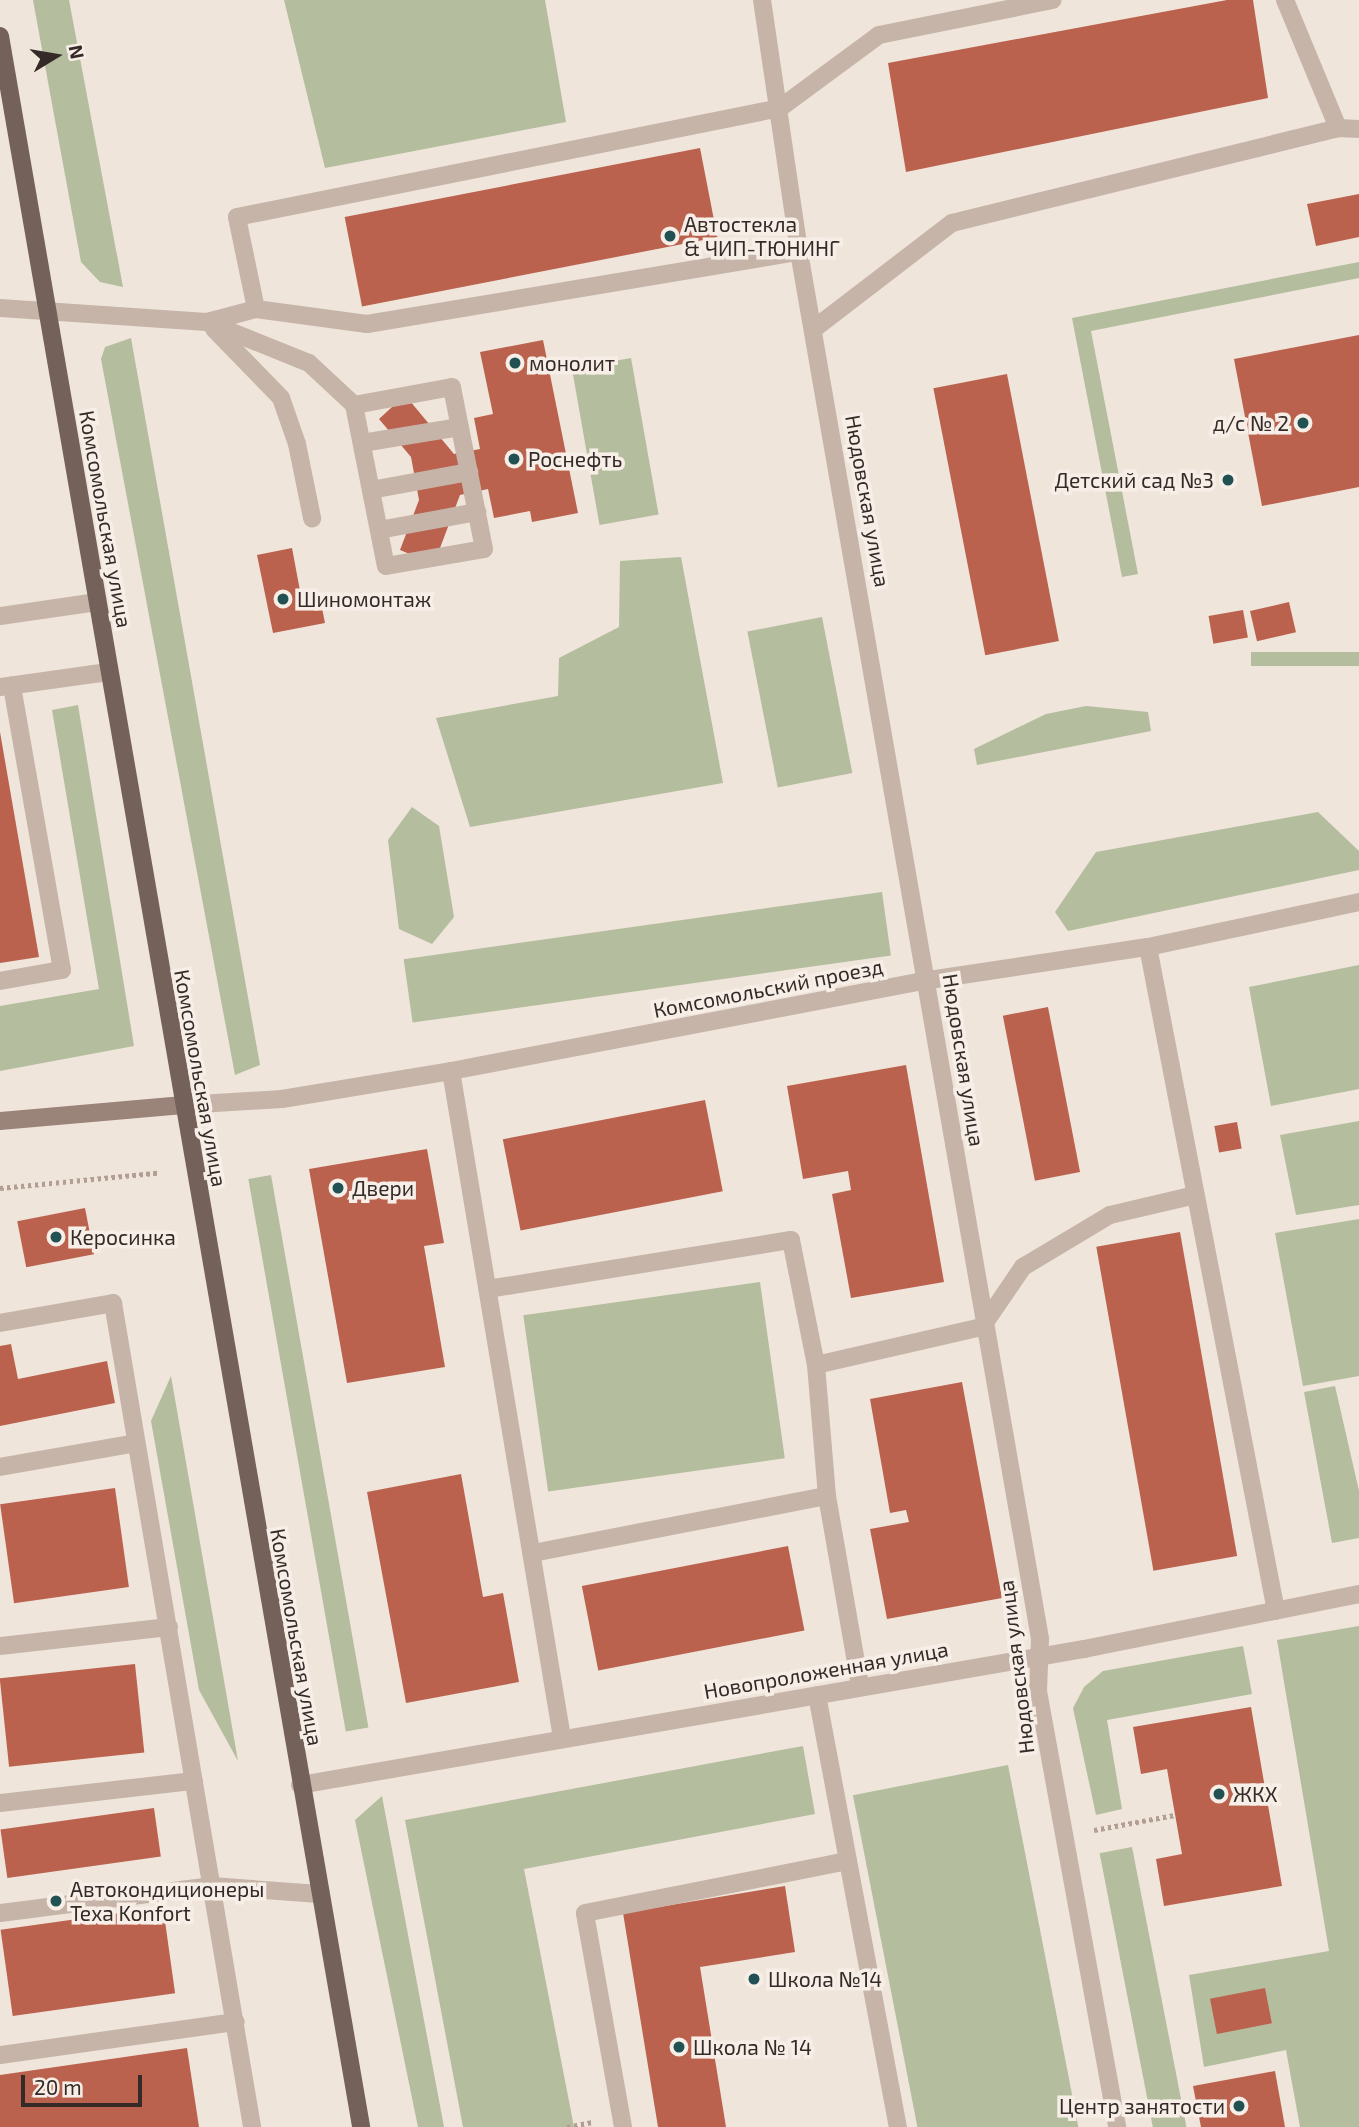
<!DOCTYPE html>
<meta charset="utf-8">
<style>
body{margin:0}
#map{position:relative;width:1359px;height:2127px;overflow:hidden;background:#efe5db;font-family:"Exo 2",sans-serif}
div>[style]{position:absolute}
.green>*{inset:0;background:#b4bd9d;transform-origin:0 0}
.building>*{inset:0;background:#bb624e;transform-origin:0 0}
.path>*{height:4.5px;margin-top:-2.25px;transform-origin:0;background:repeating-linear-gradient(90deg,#b29e93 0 3.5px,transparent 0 7px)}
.service>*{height:18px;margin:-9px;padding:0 9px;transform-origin:9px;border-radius:9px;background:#c6b4a8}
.minor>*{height:18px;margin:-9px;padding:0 9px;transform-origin:9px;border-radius:9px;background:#c6b4a8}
.tertiary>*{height:18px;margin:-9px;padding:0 9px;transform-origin:9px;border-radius:9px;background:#c6b4a8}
.secondary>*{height:18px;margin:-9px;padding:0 9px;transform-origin:9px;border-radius:9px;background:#9a847a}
.primary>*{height:18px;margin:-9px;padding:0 9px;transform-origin:9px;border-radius:9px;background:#74615a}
.dots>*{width:19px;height:19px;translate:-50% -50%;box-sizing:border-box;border:4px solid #f7efe7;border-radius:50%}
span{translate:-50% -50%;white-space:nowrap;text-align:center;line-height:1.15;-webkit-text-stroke:7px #f7efe7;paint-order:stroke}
.poi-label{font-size:21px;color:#342b28}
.left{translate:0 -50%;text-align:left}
.right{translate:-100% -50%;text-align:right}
.street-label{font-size:21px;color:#342b28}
.north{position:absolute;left:21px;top:21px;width:70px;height:70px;-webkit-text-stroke:5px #f7efe7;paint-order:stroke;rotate:79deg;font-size:19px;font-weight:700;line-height:28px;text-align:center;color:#342b28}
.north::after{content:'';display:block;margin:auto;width:24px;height:32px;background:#342b28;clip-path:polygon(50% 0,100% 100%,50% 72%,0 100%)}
.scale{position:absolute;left:21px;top:2075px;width:121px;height:32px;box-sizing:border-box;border:4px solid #342b28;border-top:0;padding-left:9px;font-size:21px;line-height:24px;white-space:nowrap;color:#342b28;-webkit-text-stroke:5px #f7efe7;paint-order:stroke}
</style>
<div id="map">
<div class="green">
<i style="clip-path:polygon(33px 0,69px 0,123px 287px,100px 282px,81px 262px)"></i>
<i style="clip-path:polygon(284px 0,545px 0,566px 122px,325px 168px)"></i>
<i style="clip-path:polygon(1359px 262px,1359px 278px,1091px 331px,1138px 574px,1122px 577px,1072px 318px)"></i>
<i style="clip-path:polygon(131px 338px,260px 1065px,235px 1075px,101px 359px,105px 347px)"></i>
<i style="left:631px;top:358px;width:159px;height:60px;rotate:80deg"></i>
<i style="clip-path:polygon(681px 557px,723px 783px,470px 827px,436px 718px,558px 696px,559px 658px,619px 627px,620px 561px)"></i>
<i style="left:822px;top:617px;width:159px;height:76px;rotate:79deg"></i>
<i style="left:1359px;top:652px;width:14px;height:108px;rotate:90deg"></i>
<i style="clip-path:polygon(78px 705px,134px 1046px,0 1071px,0 1006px,99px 989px,52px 710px)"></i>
<i style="clip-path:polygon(1086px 706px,1148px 712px,1151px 731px,977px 765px,974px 749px,1046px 714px)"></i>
<i style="clip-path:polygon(412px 807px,439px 826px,454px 917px,432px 944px,399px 929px,388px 840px)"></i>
<i style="clip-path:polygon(1318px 812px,1359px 851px,1359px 870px,1068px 931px,1055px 912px,1096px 852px)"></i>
<i style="left:882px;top:892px;width:64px;height:483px;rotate:82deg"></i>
<i style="clip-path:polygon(1359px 965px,1359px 1089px,1271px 1106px,1249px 987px)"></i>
<i style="clip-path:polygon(1359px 1121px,1359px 1205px,1296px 1215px,1280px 1135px)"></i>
<i style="left:271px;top:1175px;width:561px;height:23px;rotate:80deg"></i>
<i style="clip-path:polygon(1359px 1219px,1359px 1376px,1303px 1386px,1275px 1233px)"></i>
<i style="left:760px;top:1282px;width:178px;height:239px;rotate:82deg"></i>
<i style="clip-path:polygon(171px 1376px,238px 1761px,199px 1690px,151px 1421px)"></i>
<i style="clip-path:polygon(1335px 1386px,1359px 1491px,1359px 1538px,1332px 1543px,1304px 1392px)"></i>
<i style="clip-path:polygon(1359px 1626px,1359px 2127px,1300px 2127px,1286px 2050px,1204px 2067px,1189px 1975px,1329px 1951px,1277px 1640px)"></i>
<i style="clip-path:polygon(1243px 1646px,1252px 1694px,1107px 1720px,1122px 1809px,1096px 1815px,1073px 1708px,1084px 1687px,1103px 1671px)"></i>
<i style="clip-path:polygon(803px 1746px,815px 1814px,524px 1869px,574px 2127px,463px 2127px,405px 1820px)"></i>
<i style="left:1008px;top:1765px;width:369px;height:158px;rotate:79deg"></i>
<i style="clip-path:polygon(382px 1796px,444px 2127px,418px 2127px,355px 1820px)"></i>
<i style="left:1132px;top:1847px;width:285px;height:33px;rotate:79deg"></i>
</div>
<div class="building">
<i style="clip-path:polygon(1227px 0,1253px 0,1268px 98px,906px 172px,888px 63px)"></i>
<i style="left:700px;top:148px;width:91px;height:362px;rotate:79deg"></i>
<i style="clip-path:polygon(1359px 194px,1359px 237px,1316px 246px,1307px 204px)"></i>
<i style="clip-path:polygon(1359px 335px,1359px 487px,1262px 506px,1234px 359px)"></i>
<i style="clip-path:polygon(543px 340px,578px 513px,532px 522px,530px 511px,494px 518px,488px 489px,460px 495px,434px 564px,400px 550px,419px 500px,411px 457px,379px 419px,405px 395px,454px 454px,480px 449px,474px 418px,493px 414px,480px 352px)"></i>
<i style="left:1007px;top:374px;width:272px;height:75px;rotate:79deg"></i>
<i style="clip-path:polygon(292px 548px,301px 596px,319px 593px,325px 623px,273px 633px,257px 555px)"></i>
<i style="left:1289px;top:602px;width:31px;height:40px;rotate:77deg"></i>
<i style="left:1243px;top:610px;width:28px;height:35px;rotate:80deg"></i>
<i style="clip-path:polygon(0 732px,39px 957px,0 963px)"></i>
<i style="left:1048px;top:1007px;width:168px;height:46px;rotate:79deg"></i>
<i style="clip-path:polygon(906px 1065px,944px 1282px,851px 1298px,832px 1194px,851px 1190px,848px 1171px,803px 1179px,787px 1086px)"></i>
<i style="left:705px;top:1100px;width:93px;height:206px;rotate:79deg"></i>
<i style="left:1237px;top:1122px;width:27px;height:23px;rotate:80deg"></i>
<i style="clip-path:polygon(427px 1149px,444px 1243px,424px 1246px,445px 1367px,347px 1383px,309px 1169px)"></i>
<i style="left:85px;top:1208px;width:47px;height:69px;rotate:79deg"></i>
<i style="left:1180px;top:1232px;width:329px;height:85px;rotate:80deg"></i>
<i style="clip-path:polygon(11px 1344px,18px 1379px,107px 1361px,115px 1403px,0 1426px,0 1346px)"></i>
<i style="clip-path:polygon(962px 1382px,1002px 1598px,887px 1619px,870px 1529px,909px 1522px,906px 1510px,890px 1513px,870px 1399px)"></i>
<i style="clip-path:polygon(461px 1474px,483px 1597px,503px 1593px,519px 1682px,406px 1703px,367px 1492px)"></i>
<i style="left:115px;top:1488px;width:100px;height:116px;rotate:82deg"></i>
<i style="left:788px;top:1546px;width:86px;height:210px;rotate:79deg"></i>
<i style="left:135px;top:1664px;width:89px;height:136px;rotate:84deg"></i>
<i style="clip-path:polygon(1251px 1707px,1282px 1886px,1164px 1906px,1156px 1859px,1182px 1854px,1167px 1769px,1141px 1774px,1133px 1727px)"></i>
<i style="left:154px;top:1808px;width:49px;height:155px;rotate:82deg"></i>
<i style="clip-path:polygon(785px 1886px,795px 1952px,700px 1967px,726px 2127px,658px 2127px,623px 1913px)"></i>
<i style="left:163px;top:1907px;width:87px;height:164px;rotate:82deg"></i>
<i style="left:1265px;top:1988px;width:36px;height:56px;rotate:79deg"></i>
<i style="clip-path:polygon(187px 2048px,199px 2127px,0 2127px,0 2075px)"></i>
<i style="clip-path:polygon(1275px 2071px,1285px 2127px,1201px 2127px,1193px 2086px)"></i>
</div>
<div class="path">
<i style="left:0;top:1188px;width:158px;rotate:-5.5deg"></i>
<i style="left:1094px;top:1830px;width:82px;rotate:-10.5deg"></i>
<i style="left:567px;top:2127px;width:26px;rotate:-11deg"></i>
</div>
<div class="service">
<i style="left:1285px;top:0;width:139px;rotate:67.5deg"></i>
<i style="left:0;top:308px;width:207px;rotate:3.9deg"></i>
<i style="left:207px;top:322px;width:110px;rotate:21.9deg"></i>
<i style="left:309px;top:363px;width:62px;rotate:43deg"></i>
<i style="left:354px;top:405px;width:164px;rotate:78.8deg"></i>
<i style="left:386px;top:566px;width:99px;rotate:-9.8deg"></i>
<i style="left:484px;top:549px;width:165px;rotate:-101.2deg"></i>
<i style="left:452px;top:387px;width:100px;rotate:169.6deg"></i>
<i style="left:256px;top:309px;width:94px;rotate:-101.7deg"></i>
<i style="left:237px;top:217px;width:554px;rotate:-11.35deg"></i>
<i style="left:780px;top:108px;width:123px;rotate:-36.4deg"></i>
<i style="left:879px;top:35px;width:177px;rotate:-11.4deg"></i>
<i style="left:207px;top:322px;width:51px;rotate:-14.9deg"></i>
<i style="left:256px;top:309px;width:112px;rotate:7.7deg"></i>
<i style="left:367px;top:324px;width:438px;rotate:-9.5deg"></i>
<i style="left:815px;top:328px;width:173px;rotate:-37.5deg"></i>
<i style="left:952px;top:223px;width:398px;rotate:-13.8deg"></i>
<i style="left:1338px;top:128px;width:21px;rotate:3deg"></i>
<i style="left:214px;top:329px;width:96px;rotate:45.8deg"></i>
<i style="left:281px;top:398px;width:49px;rotate:70.8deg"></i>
<i style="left:297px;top:444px;width:76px;rotate:78.5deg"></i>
<i style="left:362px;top:443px;width:99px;rotate:-9.3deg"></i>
<i style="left:371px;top:490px;width:100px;rotate:-10.4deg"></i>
<i style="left:379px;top:530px;width:100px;rotate:-10.4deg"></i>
<i style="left:0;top:616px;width:98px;rotate:-8.2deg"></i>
<i style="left:0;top:687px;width:109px;rotate:-7.9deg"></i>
<i style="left:1148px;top:947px;width:676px;rotate:79.09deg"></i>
<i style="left:0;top:981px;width:63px;rotate:-10.1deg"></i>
<i style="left:62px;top:970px;width:289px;rotate:-100deg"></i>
<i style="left:451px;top:1071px;width:676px;rotate:80.55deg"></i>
<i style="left:488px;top:1289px;width:307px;rotate:-9.2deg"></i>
<i style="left:791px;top:1240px;width:127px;rotate:78.7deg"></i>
<i style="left:816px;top:1365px;width:131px;rotate:85.2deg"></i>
<i style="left:827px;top:1496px;width:192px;rotate:80.1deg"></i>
<i style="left:0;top:1323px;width:115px;rotate:-10deg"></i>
<i style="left:113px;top:1303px;width:836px;rotate:80.42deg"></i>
<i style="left:816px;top:1365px;width:170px;rotate:-12.9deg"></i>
<i style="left:982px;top:1327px;width:73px;rotate:-55.7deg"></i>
<i style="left:1023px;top:1267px;width:101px;rotate:-30.9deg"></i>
<i style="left:1110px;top:1215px;width:87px;rotate:-13.2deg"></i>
<i style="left:0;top:1467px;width:138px;rotate:-10deg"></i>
<i style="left:533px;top:1553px;width:299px;rotate:-11deg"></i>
<i style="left:0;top:1646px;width:170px;rotate:-6.4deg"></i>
<i style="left:817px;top:1695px;width:440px;rotate:79.4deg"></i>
<i style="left:0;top:1803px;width:195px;rotate:-6.5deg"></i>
<i style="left:0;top:1913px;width:214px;rotate:-7.3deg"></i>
<i style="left:212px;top:1886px;width:107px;rotate:4.3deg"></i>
<i style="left:0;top:2055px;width:238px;rotate:-8deg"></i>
<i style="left:623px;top:2127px;width:217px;rotate:-100.1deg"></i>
<i style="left:585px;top:1913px;width:268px;rotate:-11.2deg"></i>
</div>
<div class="minor">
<i style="left:762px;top:0;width:255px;rotate:81.6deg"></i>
<i style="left:799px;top:252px;width:1408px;rotate:80.14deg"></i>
<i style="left:1040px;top:1639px;width:52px;rotate:92.2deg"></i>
<i style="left:1038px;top:1691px;width:443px;rotate:79.7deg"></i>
<i style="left:183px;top:1105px;width:99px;rotate:-3.5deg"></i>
<i style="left:282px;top:1099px;width:171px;rotate:-9.4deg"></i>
<i style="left:451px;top:1071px;width:487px;rotate:-10.8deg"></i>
<i style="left:929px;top:980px;width:221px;rotate:-8.6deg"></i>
<i style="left:1148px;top:947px;width:216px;rotate:-12deg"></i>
</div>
<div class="tertiary">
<i style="left:300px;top:1785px;width:796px;rotate:-9.84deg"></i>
<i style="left:1084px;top:1649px;width:280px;rotate:-11.3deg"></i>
</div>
<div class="secondary">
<i style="left:0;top:1121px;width:184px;rotate:-5deg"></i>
</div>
<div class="primary">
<i style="left:0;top:36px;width:2122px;rotate:80.2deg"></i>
</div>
<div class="dots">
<i style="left:670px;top:236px;background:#215152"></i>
<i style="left:515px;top:363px;background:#215152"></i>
<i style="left:1303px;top:423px;background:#215152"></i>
<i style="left:514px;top:459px;background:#215152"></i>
<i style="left:1228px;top:480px;background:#215152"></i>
<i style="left:283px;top:599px;background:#215152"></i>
<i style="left:338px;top:1188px;background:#215152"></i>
<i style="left:56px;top:1237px;background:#215152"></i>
<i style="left:1219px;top:1794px;background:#215152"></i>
<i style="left:56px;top:1901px;background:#215152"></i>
<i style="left:754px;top:1979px;background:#215152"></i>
<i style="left:679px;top:2047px;background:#215152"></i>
<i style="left:1239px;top:2106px;background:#215152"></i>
</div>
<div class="poi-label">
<span class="left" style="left:684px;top:236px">Автостекла<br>&amp; ЧИП-ТЮНИНГ</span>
<span class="left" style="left:529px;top:363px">монолит</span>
<span class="right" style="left:1289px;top:423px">д/с № 2</span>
<span class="left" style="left:528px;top:459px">Роснефть</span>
<span class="right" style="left:1214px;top:480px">Детский сад №3</span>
<span class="left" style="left:297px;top:599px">Шиномонтаж</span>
<span class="left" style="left:352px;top:1188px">Двери</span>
<span class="left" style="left:70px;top:1237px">Керосинка</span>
<span class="left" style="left:1233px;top:1794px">ЖКХ</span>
<span class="left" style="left:70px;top:1901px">Автокондиционеры<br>Texa Konfort</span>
<span class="left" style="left:768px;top:1979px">Школа №14</span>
<span class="left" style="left:693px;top:2047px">Школа № 14</span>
<span class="right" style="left:1225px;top:2106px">Центр занятости</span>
</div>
<div class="street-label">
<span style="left:868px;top:501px;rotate:80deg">Нюдовская улица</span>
<span style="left:106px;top:519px;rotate:80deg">Комсомольская улица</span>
<span style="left:768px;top:988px;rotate:-11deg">Комсомольский проезд</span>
<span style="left:964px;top:1060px;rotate:81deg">Нюдовская улица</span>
<span style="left:201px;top:1078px;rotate:80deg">Комсомольская улица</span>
<span style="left:297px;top:1637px;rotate:80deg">Комсомольская улица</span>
<span style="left:1016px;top:1667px;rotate:-97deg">Нюдовская улица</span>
<span style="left:826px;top:1670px;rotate:-10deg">Новопроложенная улица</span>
</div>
<div class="north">N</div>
<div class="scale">20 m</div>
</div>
